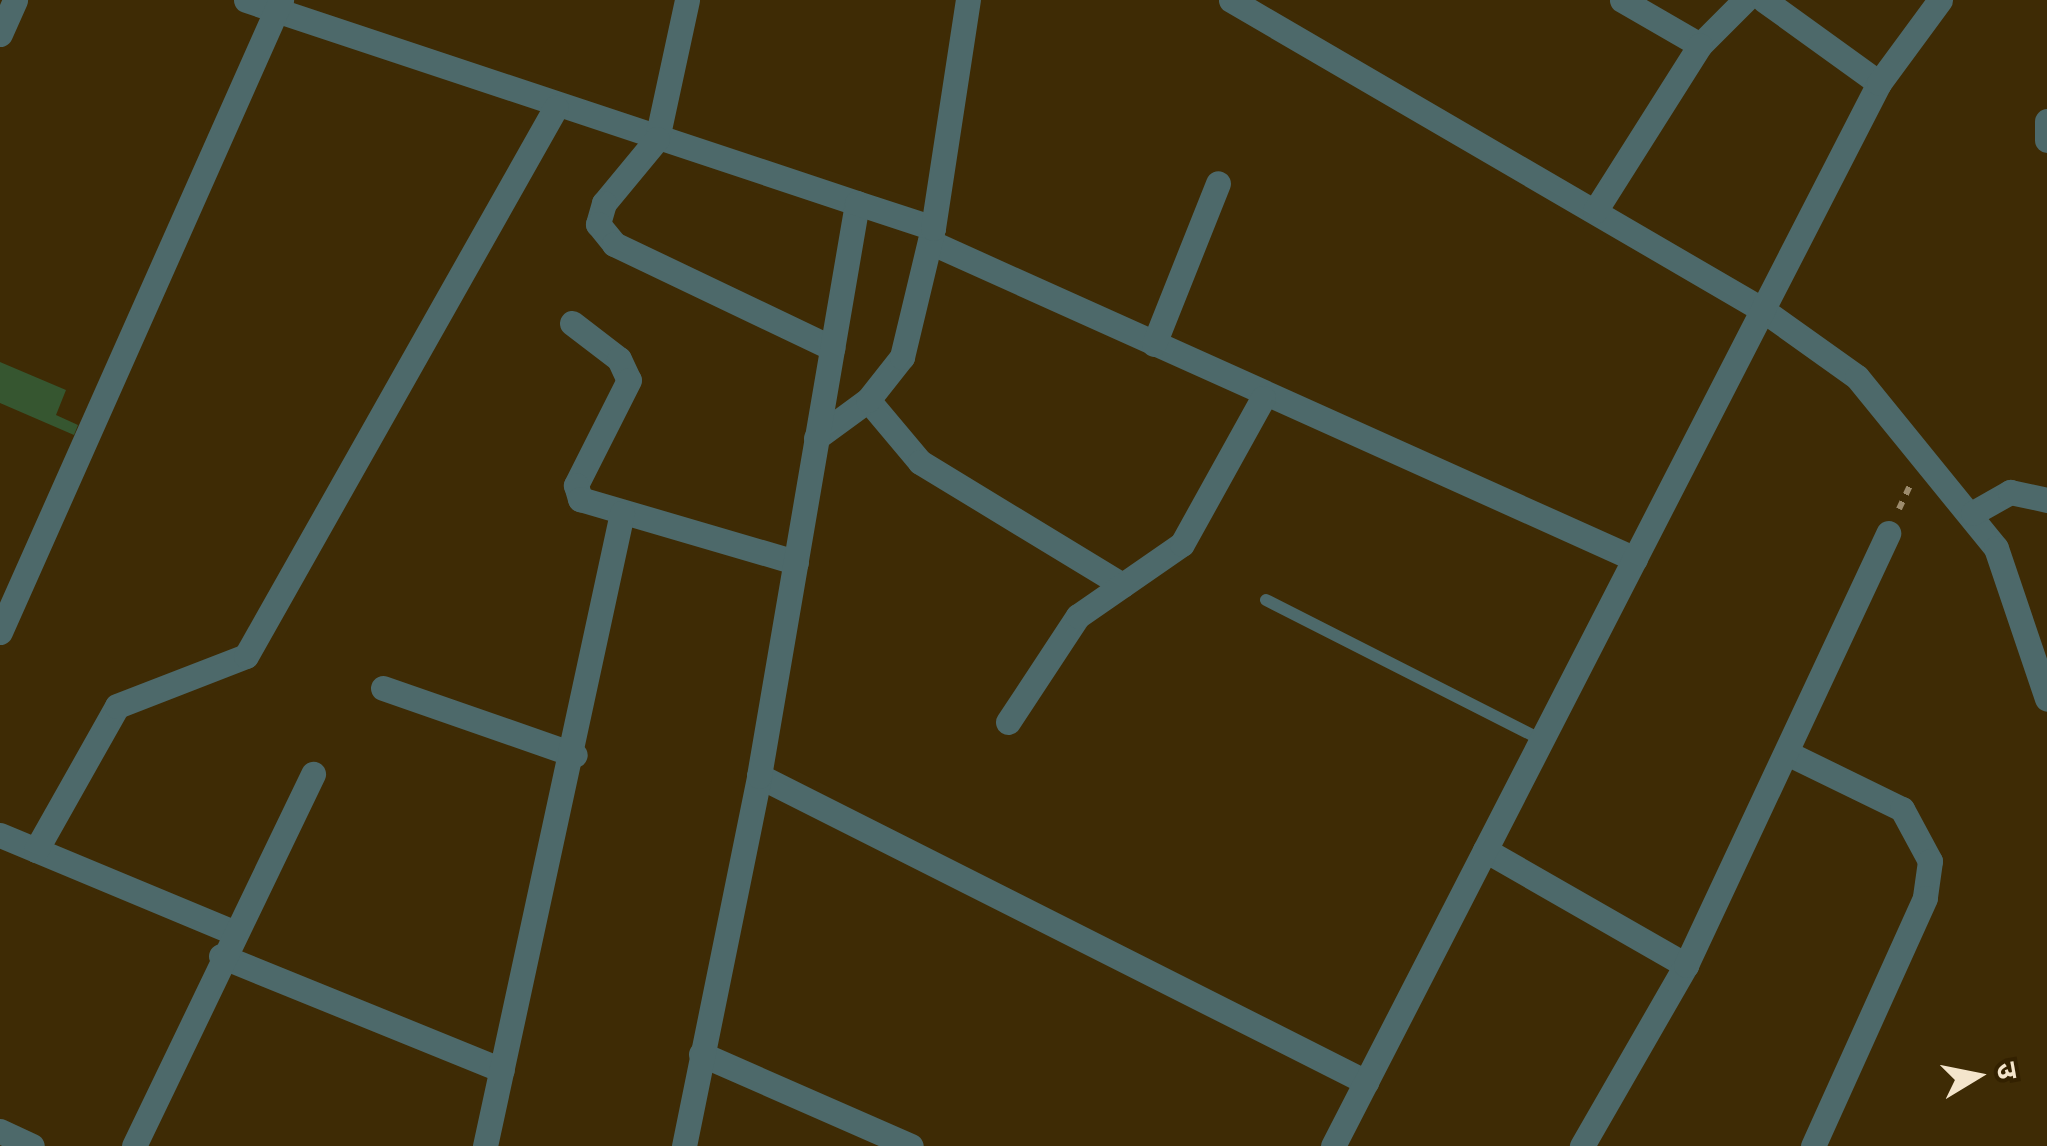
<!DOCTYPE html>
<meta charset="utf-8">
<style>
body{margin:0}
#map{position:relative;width:2047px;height:1146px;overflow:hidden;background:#3e2b05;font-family:Karla,"Noto Sans Devanagari",sans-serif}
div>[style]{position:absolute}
.building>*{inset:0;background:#365630}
.path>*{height:6px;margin-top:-3px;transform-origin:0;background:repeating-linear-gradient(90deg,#9c8b6c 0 8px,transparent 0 16px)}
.lane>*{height:12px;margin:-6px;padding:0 6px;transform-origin:6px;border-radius:6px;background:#4d696a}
.street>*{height:25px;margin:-12.5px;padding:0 12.5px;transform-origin:12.5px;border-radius:12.5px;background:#4d696a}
span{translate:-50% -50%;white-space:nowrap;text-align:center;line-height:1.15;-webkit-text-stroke:8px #332100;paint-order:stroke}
.north{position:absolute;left:1927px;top:1026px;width:100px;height:100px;-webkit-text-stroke:8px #332100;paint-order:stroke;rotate:80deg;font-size:28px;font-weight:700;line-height:40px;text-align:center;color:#f4e5cc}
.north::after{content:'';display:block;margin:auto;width:35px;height:45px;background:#f4e5cc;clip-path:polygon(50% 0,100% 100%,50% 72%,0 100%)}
</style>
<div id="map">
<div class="building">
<i style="clip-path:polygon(0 362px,66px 390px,56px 415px,78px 425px,74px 435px,0 403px)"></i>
</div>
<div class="path">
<i style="left:1899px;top:509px;width:26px;rotate:-65deg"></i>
</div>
<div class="lane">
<i style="left:1266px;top:600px;width:309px;rotate:26.9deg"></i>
</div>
<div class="street">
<i style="left:246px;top:0;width:644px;rotate:18.38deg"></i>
<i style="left:687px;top:0;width:142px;rotate:102.2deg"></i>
<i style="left:657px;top:139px;width:83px;rotate:129.6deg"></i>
<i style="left:604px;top:203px;width:22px;rotate:106deg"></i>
<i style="left:598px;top:224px;width:26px;rotate:51deg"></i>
<i style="left:614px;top:244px;width:242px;rotate:25.5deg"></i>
<i style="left:1231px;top:0;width:616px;rotate:30.23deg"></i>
<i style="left:1763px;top:310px;width:115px;rotate:35.5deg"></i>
<i style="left:1857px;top:377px;width:220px;rotate:50.9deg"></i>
<i style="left:1996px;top:548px;width:159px;rotate:71.3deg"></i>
<i style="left:1622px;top:0;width:90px;rotate:30deg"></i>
<i style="left:1700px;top:45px;width:64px;rotate:-45deg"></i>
<i style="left:1764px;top:0;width:142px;rotate:35.8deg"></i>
<i style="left:0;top:34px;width:37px;rotate:-66deg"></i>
<i style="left:2047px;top:121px;width:19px;rotate:90deg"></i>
<i style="left:1595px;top:211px;width:196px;rotate:-57.7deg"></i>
<i style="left:930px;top:242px;width:773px;rotate:24.21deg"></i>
<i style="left:572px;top:323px;width:59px;rotate:37.5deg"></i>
<i style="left:619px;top:359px;width:23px;rotate:65deg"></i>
<i style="left:629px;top:380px;width:118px;rotate:116.8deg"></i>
<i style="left:576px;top:485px;width:15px;rotate:74deg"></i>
<i style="left:580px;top:499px;width:225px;rotate:16.3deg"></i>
<i style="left:1154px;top:344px;width:173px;rotate:-68.3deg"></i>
<i style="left:868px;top:400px;width:81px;rotate:50deg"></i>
<i style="left:920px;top:462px;width:237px;rotate:31.3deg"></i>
<i style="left:816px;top:438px;width:64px;rotate:-36.2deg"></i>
<i style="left:868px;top:400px;width:55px;rotate:-51.7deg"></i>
<i style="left:902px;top:357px;width:133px;rotate:-76.5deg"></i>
<i style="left:1973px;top:513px;width:43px;rotate:-29.6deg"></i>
<i style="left:2010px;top:492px;width:38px;rotate:12deg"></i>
<i style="left:0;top:632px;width:692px;rotate:-66.03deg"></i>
<i style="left:383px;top:688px;width:203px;rotate:19.2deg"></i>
<i style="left:1008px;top:722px;width:127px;rotate:-56.6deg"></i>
<i style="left:1078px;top:616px;width:126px;rotate:-34.7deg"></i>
<i style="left:1182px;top:544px;width:167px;rotate:-61deg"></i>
<i style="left:1787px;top:753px;width:128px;rotate:26deg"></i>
<i style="left:1902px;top:809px;width:59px;rotate:61.7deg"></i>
<i style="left:1930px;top:861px;width:37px;rotate:98deg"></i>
<i style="left:1925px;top:898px;width:272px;rotate:114.3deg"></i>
<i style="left:759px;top:776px;width:680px;rotate:26.75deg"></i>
<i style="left:0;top:835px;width:252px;rotate:22.6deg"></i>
<i style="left:36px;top:850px;width:165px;rotate:-60.6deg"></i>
<i style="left:117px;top:706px;width:138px;rotate:-21.2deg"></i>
<i style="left:246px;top:656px;width:630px;rotate:-60.55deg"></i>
<i style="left:1485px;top:850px;width:232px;rotate:29.8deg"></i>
<i style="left:1686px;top:965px;width:209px;rotate:119.9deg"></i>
<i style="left:221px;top:956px;width:303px;rotate:22.1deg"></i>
<i style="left:1686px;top:965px;width:477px;rotate:-64.9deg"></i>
<i style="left:701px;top:1054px;width:229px;rotate:23.7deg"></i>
<i style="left:0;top:1131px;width:35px;rotate:25deg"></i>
<i style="left:134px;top:1146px;width:413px;rotate:-64.3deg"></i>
<i style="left:485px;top:1146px;width:648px;rotate:-77.79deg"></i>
<i style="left:684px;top:1146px;width:378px;rotate:-78.5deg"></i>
<i style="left:759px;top:776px;width:581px;rotate:-80.29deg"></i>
<i style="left:857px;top:203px;width:80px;rotate:18.2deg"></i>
<i style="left:933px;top:228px;width:231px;rotate:-81.3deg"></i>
<i style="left:1333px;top:1146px;width:1195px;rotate:-62.81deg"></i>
<i style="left:1879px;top:83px;width:103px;rotate:-53.7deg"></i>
</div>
<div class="north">उ</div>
</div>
